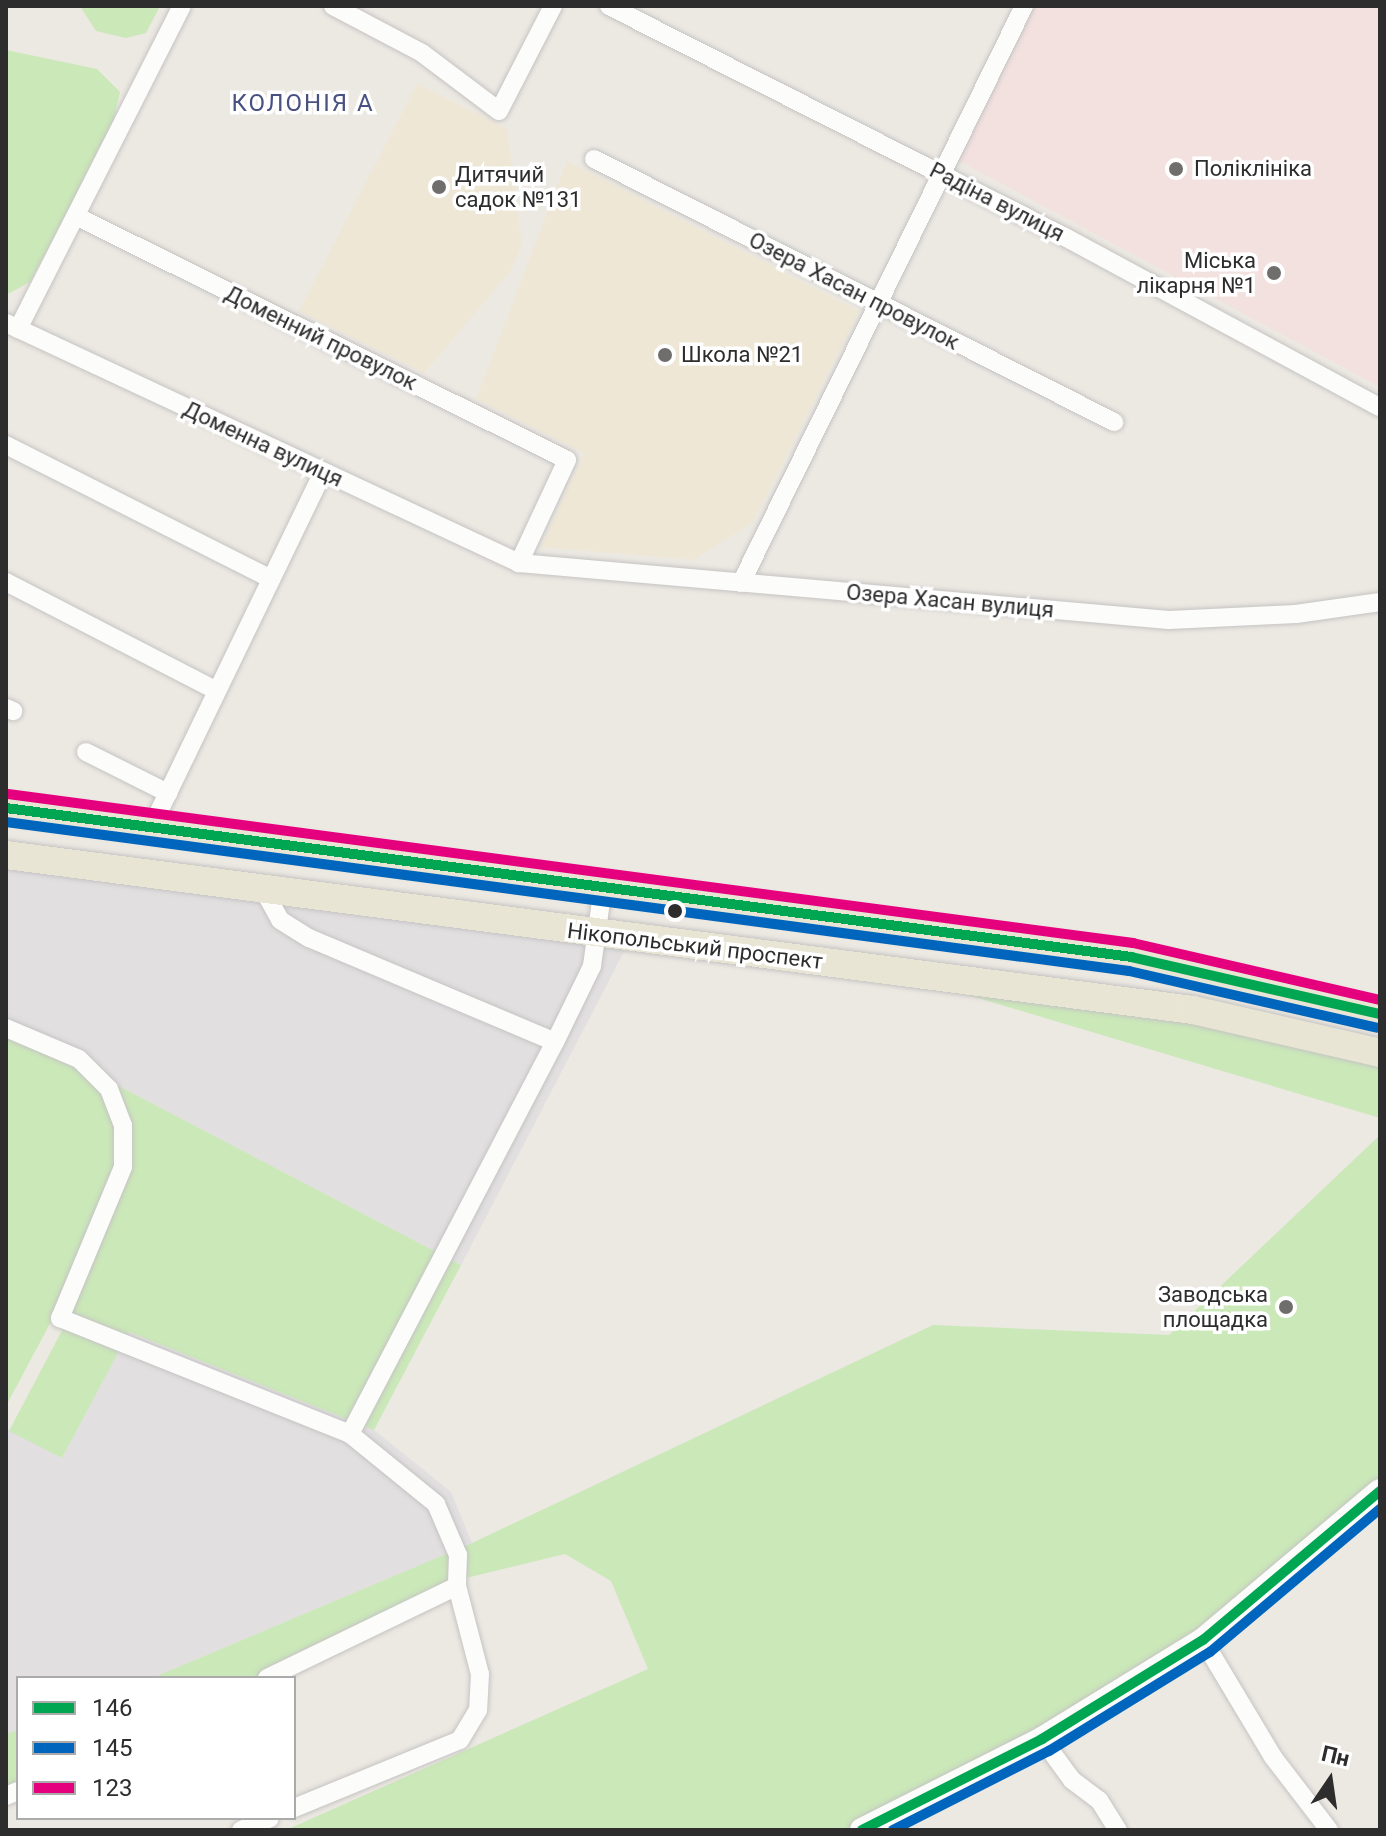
<!DOCTYPE html>
<meta charset="utf-8">
<style>
body{margin:0}
#map{position:relative;width:1386px;height:1836px;overflow:hidden;background:#ece8e2;font-family:Roboto,sans-serif}
div>[style]{position:absolute}
.industrial>*{inset:0;background:#e2dfe1}
.education>*{inset:0;background:#efe7d6}
.medical>*{inset:0;background:#f2e1df}
.green>*{inset:0;background:#cbe8b9}
.roads{filter:drop-shadow(0 0 2px #c5c4c3) drop-shadow(0 0 2px #c5c4c3)}
.street>*{height:18px;margin:-9px;padding:0 9px;transform-origin:9px;border-radius:9px;background:#fcfcfb}
.secondary>*{height:24px;margin:-12px;padding:0 12px;transform-origin:12px;border-radius:12px;background:#fcfcfb}
.primary>*{height:28px;margin:-14px;padding:0 14px;transform-origin:14px;border-radius:14px;background:#e9e5d4}
.bus-1>*{height:10px;margin:-5px;padding:0 5px;transform-origin:5px;border-radius:5px;background:#00a651}
.bus-2>*{height:10px;margin:-5px;padding:0 5px;transform-origin:5px;border-radius:5px;background:#0065bd}
.bus-3>*{height:10px;margin:-5px;padding:0 5px;transform-origin:5px;border-radius:5px;background:#e5007d}
.dots>*{width:22px;height:22px;translate:-50% -50%;box-sizing:border-box;border:4px solid #fff;border-radius:50%}
span{translate:-50% -50%;white-space:nowrap;text-align:center;line-height:1.15;-webkit-text-stroke:7px #fff;paint-order:stroke}
.poi-label{font-size:22px;color:#2d2d2d}
.left{translate:0 -50%;text-align:left}
.right{translate:-100% -50%;text-align:right}
.street-label{font-size:22px;color:#2d2d2d}
.neighbourhood-label{font-size:24px;color:#495181;letter-spacing:2px}
.frame{position:absolute;inset:0;border:8px solid #2d2d2d;pointer-events:none}
.legend{position:absolute;left:16px;top:1676px;width:280px;height:144px;box-sizing:border-box;background:#fff;border:2px solid #ababab;margin:0;padding:10px 14px;list-style:none;font-size:24px;color:#2d2d2d}
.legend li{display:flex;align-items:center;gap:16px;height:40px}
.legend b{width:40px;border:2px solid #ababab}
.north{position:absolute;left:1290px;top:1740px;width:80px;height:80px;-webkit-text-stroke:6px #fff;paint-order:stroke;rotate:13deg;font-size:22px;font-weight:700;line-height:32px;text-align:center;color:#2d2d2d}
.north::after{content:'';display:block;margin:auto;width:28px;height:36px;background:#2d2d2d;clip-path:polygon(50% 0,100% 100%,50% 72%,0 100%)}
</style>
<div id="map">
<div class="industrial">
<i style="clip-path:polygon(6px 865px,628px 944px,461px 1265px,115px 1084px,6px 1020px)"></i>
<i style="clip-path:polygon(128px 1332px,374px 1430px,451px 1492px,472px 1543px,152px 1678px,18px 1678px,18px 1730px,6px 1734px,6px 1429px,62px 1458px)"></i>
</div>
<div class="education">
<i style="clip-path:polygon(417px 84px,507px 129px,522px 245px,510px 272px,424px 373px,299px 311px)"></i>
<i style="clip-path:polygon(567px 161px,859px 311px,753px 522px,694px 560px,541px 547px,584px 453px,476px 399px)"></i>
</div>
<div class="medical">
<i style="clip-path:polygon(1031px 6px,1380px 6px,1380px 387px,956px 159px)"></i>
</div>
<div class="green">
<i style="clip-path:polygon(80px 6px,160px 6px,146px 33px,126px 38px,96px 31px)"></i>
<i style="clip-path:polygon(6px 50px,97px 69px,120px 92px,111px 131px,30px 282px,6px 295px)"></i>
<i style="clip-path:polygon(931px 984px,1192px 1019px,1380px 1061px,1380px 1118px)"></i>
<i style="clip-path:polygon(6px 1038px,77px 1068px,103px 1092px,116px 1126px,115px 1165px,54px 1316px,6px 1406px)"></i>
<i style="clip-path:polygon(115px 1084px,461px 1265px,374px 1430px,129px 1332px,62px 1458px,9px 1431px,67px 1321px,130px 1168px)"></i>
<i style="clip-path:polygon(1380px 1135px,1380px 1491px,1203px 1640px,862px 1830px,286px 1830px,648px 1669px,611px 1581px,565px 1554px,458px 1580px,255px 1678px,152px 1678px,472px 1543px,933px 1325px,1169px 1335px)"></i>
<i style="clip-path:polygon(18px 1730px,18px 1786px,6px 1791px,6px 1734px)"></i>
</div>
<div class="roads">
<div class="street">
<i style="left:333px;top:6px;width:101px;rotate:27.8deg"></i>
<i style="left:422px;top:53px;width:96px;rotate:37deg"></i>
<i style="left:499px;top:111px;width:118px;rotate:-62.8deg"></i>
<i style="left:609px;top:6px;width:511px;rotate:26.87deg"></i>
<i style="left:1065px;top:237px;width:358px;rotate:28.4deg"></i>
<i style="left:594px;top:159px;width:583px;rotate:26.83deg"></i>
<i style="left:76px;top:216px;width:548px;rotate:26.42deg"></i>
<i style="left:567px;top:460px;width:114px;rotate:115deg"></i>
<i style="left:6px;top:323px;width:566px;rotate:25.07deg"></i>
<i style="left:519px;top:563px;width:652px;rotate:5.01deg"></i>
<i style="left:1169px;top:620px;width:127px;rotate:-2.7deg"></i>
<i style="left:1296px;top:614px;width:85px;rotate:-8.1deg"></i>
<i style="left:18px;top:329px;width:362px;rotate:-63.1deg"></i>
<i style="left:6px;top:445px;width:297px;rotate:26.8deg"></i>
<i style="left:6px;top:582px;width:237px;rotate:27.3deg"></i>
<i style="left:741px;top:583px;width:643px;rotate:-63.87deg"></i>
<i style="left:6px;top:708px;width:8px;rotate:23deg"></i>
<i style="left:86px;top:752px;width:92px;rotate:26.6deg"></i>
<i style="left:151px;top:828px;width:395px;rotate:-64.2deg"></i>
<i style="left:263px;top:889px;width:35px;rotate:61deg"></i>
<i style="left:280px;top:920px;width:34px;rotate:32deg"></i>
<i style="left:309px;top:938px;width:267px;rotate:22.9deg"></i>
<i style="left:555px;top:1042px;width:85px;rotate:-64deg"></i>
<i style="left:592px;top:966px;width:80px;rotate:-82.1deg"></i>
<i style="left:6px;top:1028px;width:79px;rotate:23deg"></i>
<i style="left:79px;top:1059px;width:42px;rotate:45deg"></i>
<i style="left:109px;top:1089px;width:39px;rotate:69deg"></i>
<i style="left:123px;top:1125px;width:42px;rotate:90deg"></i>
<i style="left:123px;top:1167px;width:164px;rotate:112.6deg"></i>
<i style="left:60px;top:1318px;width:312px;rotate:21.8deg"></i>
<i style="left:350px;top:1434px;width:111px;rotate:39.1deg"></i>
<i style="left:436px;top:1504px;width:56px;rotate:66.7deg"></i>
<i style="left:458px;top:1555px;width:31px;rotate:92deg"></i>
<i style="left:457px;top:1586px;width:91px;rotate:75.4deg"></i>
<i style="left:480px;top:1674px;width:36px;rotate:93deg"></i>
<i style="left:478px;top:1710px;width:35px;rotate:121deg"></i>
<i style="left:460px;top:1740px;width:179px;rotate:157.7deg"></i>
<i style="left:350px;top:1434px;width:442px;rotate:-62.4deg"></i>
<i style="left:1203px;top:1640px;width:136px;rotate:59.1deg"></i>
<i style="left:1273px;top:1757px;width:92px;rotate:52.5deg"></i>
<i style="left:267px;top:1678px;width:211px;rotate:-25.8deg"></i>
<i style="left:1042px;top:1739px;width:51px;rotate:53.8deg"></i>
<i style="left:1072px;top:1780px;width:34px;rotate:37deg"></i>
<i style="left:1099px;top:1800px;width:36px;rotate:58deg"></i>
<i style="left:6px;top:1796px;width:13px;rotate:-23deg"></i>
<i style="left:241px;top:1830px;width:31px;rotate:-22deg"></i>
</div>
<div class="secondary">
<i style="left:862px;top:1830px;width:202px;rotate:-26.8deg"></i>
<i style="left:1042px;top:1739px;width:189px;rotate:-31.6deg"></i>
<i style="left:1203px;top:1640px;width:231px;rotate:-40.1deg"></i>
</div>
<div class="primary">
<i style="left:6px;top:808px;width:1135px;rotate:7.54deg"></i>
<i style="left:1131px;top:957px;width:255px;rotate:12.9deg"></i>
<i style="left:6px;top:855px;width:1197px;rotate:7.44deg"></i>
<i style="left:1193px;top:1010px;width:192px;rotate:12.9deg"></i>
</div>
</div>
<div class="bus-1">
<i style="left:6px;top:808px;width:1135px;rotate:7.54deg"></i>
<i style="left:1131px;top:957px;width:255px;rotate:12.9deg"></i>
<i style="left:862px;top:1830px;width:202px;rotate:-26.8deg"></i>
<i style="left:1042px;top:1739px;width:189px;rotate:-31.6deg"></i>
<i style="left:1203px;top:1640px;width:231px;rotate:-40.1deg"></i>
</div>
<div class="bus-2">
<i style="left:6px;top:822px;width:1133px;rotate:7.56deg"></i>
<i style="left:1129px;top:971px;width:254px;rotate:12.9deg"></i>
<i style="left:893px;top:1830px;width:175px;rotate:-26.9deg"></i>
<i style="left:1049px;top:1751px;width:189px;rotate:-31.6deg"></i>
<i style="left:1210px;top:1652px;width:222px;rotate:-40.1deg"></i>
</div>
<div class="bus-3">
<i style="left:8px;top:794px;width:1135px;rotate:7.54deg"></i>
<i style="left:1133px;top:943px;width:253px;rotate:13deg"></i>
</div>
<div class="dots">
<i style="left:1176px;top:169px;background:#706e6c"></i>
<i style="left:439px;top:187px;background:#706e6c"></i>
<i style="left:1274px;top:273px;background:#706e6c"></i>
<i style="left:665px;top:355px;background:#706e6c"></i>
<i style="left:675px;top:911px;background:#2d2d2d"></i>
<i style="left:1286px;top:1307px;background:#706e6c"></i>
</div>
<div class="poi-label">
<span class="left" style="left:1194px;top:169px">Поліклініка</span>
<span class="left" style="left:455px;top:187px">Дитячий<br>садок №131</span>
<span class="right" style="left:1256px;top:273px">Міська<br>лікарня №1</span>
<span class="left" style="left:681px;top:355px">Школа №21</span>
<span class="right" style="left:1268px;top:1307px">Заводська<br>площадка</span>
</div>
<div class="street-label">
<span style="left:997px;top:202px;rotate:27deg">Радіна вулиця</span>
<span style="left:854px;top:291px;rotate:27deg">Озера Хасан провулок</span>
<span style="left:321px;top:338px;rotate:26deg">Доменний провулок</span>
<span style="left:263px;top:444px;rotate:25deg">Доменна вулиця</span>
<span style="left:950px;top:601px;rotate:5deg">Озера Хасан вулиця</span>
<span style="left:695px;top:946px;rotate:7deg">Нікопольський проспект</span>
</div>
<div class="neighbourhood-label">
<span style="left:303px;top:104px">КОЛОНІЯ А</span>
</div>
<div class="frame"></div>
<ul class="legend">
<li><b style="height:10px;background:#00a651"></b>146</li>
<li><b style="height:10px;background:#0065bd"></b>145</li>
<li><b style="height:10px;background:#e5007d"></b>123</li>
</ul>
<div class="north">Пн</div>
</div>
